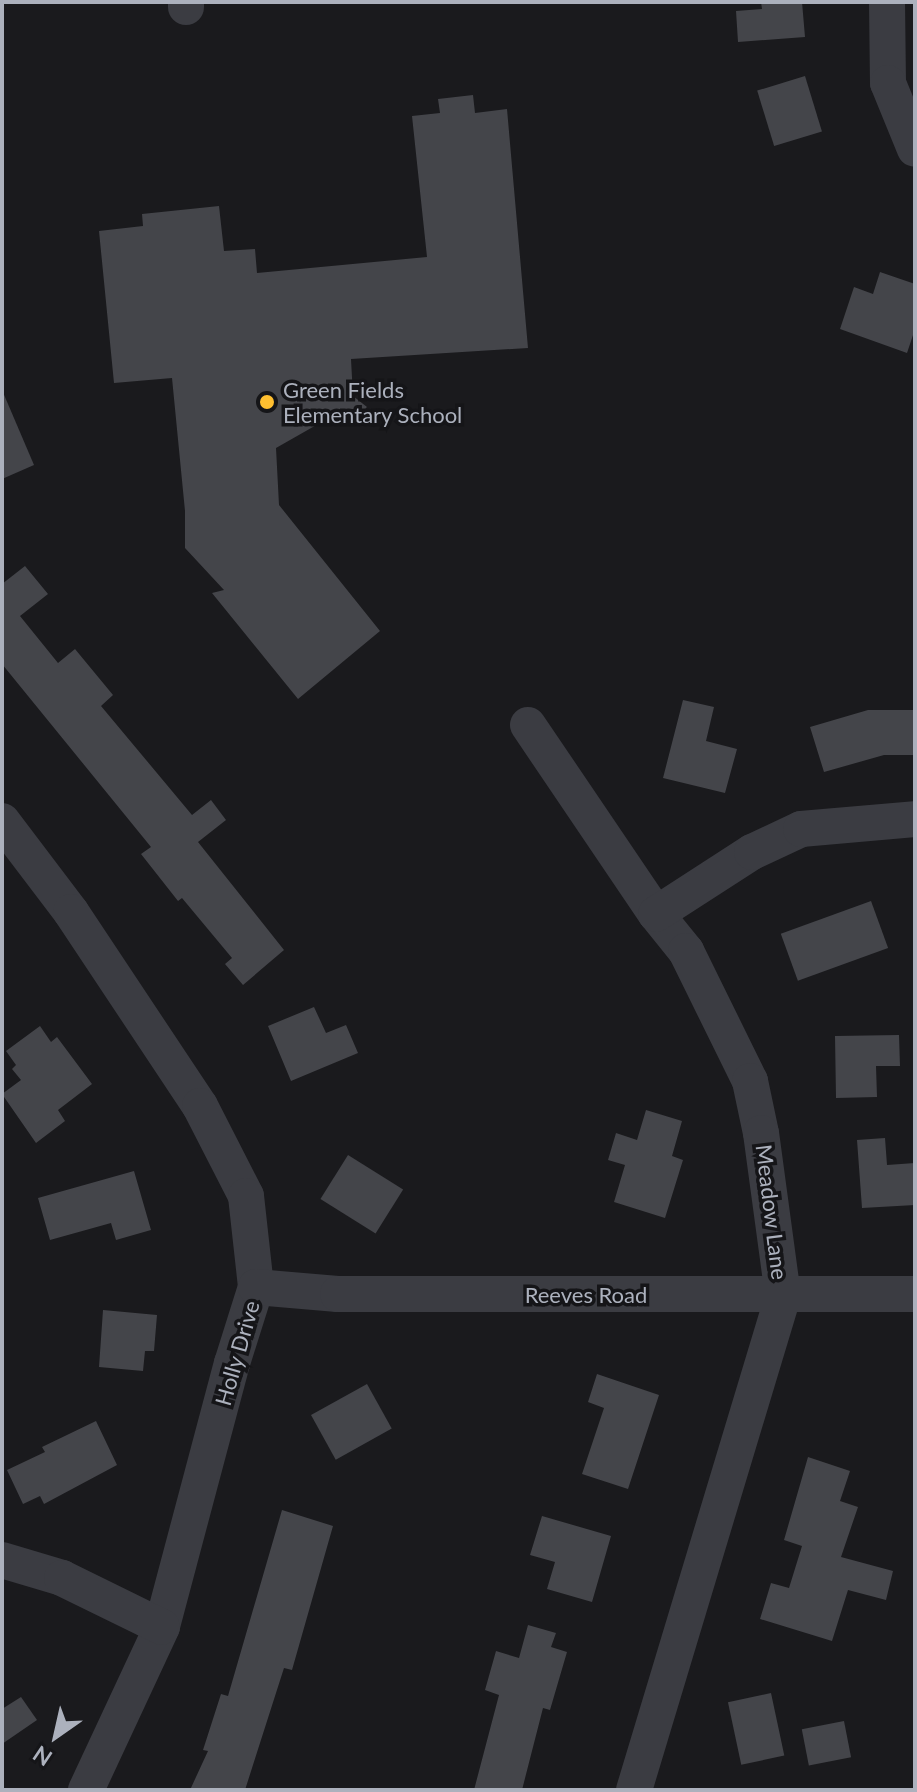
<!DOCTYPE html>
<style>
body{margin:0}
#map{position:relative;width:917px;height:1792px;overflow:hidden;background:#1a1a1d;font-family:Lato,sans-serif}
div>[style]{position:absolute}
.building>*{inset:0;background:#44454a;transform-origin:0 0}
.minor>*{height:36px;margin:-18px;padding:0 18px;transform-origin:18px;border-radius:18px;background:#3b3c42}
.dots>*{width:22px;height:22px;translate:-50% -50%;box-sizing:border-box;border:4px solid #151518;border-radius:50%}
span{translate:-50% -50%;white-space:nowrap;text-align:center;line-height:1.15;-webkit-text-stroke:7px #151518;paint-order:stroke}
.poi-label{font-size:22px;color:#acb1bd}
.left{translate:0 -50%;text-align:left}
.street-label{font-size:22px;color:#acb1bd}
.frame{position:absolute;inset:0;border:4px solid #acb1bd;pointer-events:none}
.north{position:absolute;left:16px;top:1696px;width:80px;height:80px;-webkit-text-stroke:6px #151518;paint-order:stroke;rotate:214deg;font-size:22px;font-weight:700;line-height:32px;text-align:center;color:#acb1bd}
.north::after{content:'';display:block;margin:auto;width:28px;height:36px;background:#acb1bd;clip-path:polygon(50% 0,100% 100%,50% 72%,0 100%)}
</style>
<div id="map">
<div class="building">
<i style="clip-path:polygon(761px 2px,802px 2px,805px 37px,738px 42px,736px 11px,762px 9px)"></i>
<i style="left:805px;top:76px;width:58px;height:50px;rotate:73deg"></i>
<i style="clip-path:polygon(473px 95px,475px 113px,507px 109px,528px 348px,351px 359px,353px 396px,367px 407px,347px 426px,334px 415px,276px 448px,279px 505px,380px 631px,298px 699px,212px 593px,224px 590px,185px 548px,185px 511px,172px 378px,114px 383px,99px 231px,143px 226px,142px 214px,219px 206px,224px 251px,255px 249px,257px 273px,427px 257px,412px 116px,440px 113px,438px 99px)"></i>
<i style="clip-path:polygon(880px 272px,915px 284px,915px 329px,907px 353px,840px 329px,854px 287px,873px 294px)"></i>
<i style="clip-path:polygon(2px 390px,34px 465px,2px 479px)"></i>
<i style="clip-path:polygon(25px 566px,48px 594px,20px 616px,58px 663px,75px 649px,113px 695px,101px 706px,192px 815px,211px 800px,226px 820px,198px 842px,284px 950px,243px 985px,225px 964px,232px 958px,182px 898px,178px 901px,141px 854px,151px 847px,2px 664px,2px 584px)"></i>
<i style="clip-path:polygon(683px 700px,714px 707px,706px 741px,737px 749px,725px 793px,663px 778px)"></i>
<i style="clip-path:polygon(868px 710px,915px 710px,915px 755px,884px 755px,824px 772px,810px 727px)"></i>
<i style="left:871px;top:901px;width:50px;height:96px;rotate:70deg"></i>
<i style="clip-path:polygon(314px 1007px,326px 1033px,346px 1025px,358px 1053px,291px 1081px,268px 1026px)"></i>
<i style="clip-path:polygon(40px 1026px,51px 1042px,57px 1037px,92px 1084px,58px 1110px,65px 1121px,36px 1143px,2px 1094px,21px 1080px,12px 1069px,16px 1065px,6px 1051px)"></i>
<i style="clip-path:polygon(899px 1035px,900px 1066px,876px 1066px,877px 1097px,836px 1098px,835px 1036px)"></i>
<i style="clip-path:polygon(646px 1110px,682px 1121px,672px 1156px,683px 1160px,665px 1218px,614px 1202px,625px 1165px,608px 1160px,616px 1133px,637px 1140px)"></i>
<i style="clip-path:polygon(885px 1138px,887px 1165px,915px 1163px,915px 1205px,862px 1208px,857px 1140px)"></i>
<i style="left:348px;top:1155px;width:65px;height:52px;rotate:32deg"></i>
<i style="clip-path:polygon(134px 1171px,151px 1230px,116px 1240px,111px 1223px,50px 1240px,38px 1198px)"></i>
<i style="clip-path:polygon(103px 1310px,157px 1315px,154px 1351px,145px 1351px,143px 1371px,99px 1367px)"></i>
<i style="clip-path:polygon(597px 1374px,659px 1395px,628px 1489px,582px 1474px,604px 1408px,588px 1402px)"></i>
<i style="left:367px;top:1384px;width:51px;height:64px;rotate:61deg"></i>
<i style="clip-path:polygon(96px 1421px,117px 1465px,44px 1504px,40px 1496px,23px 1504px,7px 1470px,45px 1452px,42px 1447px)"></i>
<i style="clip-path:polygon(808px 1457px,850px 1471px,840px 1501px,858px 1507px,841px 1557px,893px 1571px,886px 1600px,848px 1590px,832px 1641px,760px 1619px,771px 1583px,789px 1588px,802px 1546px,784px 1540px)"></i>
<i style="clip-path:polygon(282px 1510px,333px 1526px,292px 1670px,284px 1668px,245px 1790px,190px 1790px,208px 1751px,203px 1750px,221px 1694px,228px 1696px)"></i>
<i style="clip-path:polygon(542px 1516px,611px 1536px,592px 1602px,547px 1589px,555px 1562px,530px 1555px)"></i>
<i style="clip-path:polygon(528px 1625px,556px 1633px,551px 1647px,567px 1652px,550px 1710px,543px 1708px,522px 1790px,474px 1790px,499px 1695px,485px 1690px,496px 1651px,519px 1658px)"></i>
<i style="left:771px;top:1693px;width:64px;height:44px;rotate:78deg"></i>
<i style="clip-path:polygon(21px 1697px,37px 1720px,2px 1744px,2px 1709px)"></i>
<i style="left:844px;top:1721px;width:37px;height:43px;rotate:79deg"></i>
</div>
<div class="minor">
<i style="left:186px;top:2px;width:5px;rotate:90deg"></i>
<i style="left:887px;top:2px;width:81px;rotate:89.3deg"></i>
<i style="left:888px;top:83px;width:71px;rotate:67.8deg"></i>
<i style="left:528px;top:725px;width:228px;rotate:55.9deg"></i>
<i style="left:656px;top:914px;width:48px;rotate:51deg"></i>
<i style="left:686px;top:951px;width:145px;rotate:63.8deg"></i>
<i style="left:750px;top:1081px;width:53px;rotate:78.1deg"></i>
<i style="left:761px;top:1133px;width:164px;rotate:82.3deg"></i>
<i style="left:783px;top:1296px;width:516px;rotate:106.78deg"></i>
<i style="left:2px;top:821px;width:114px;rotate:52.8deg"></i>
<i style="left:71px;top:912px;width:233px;rotate:56.4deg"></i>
<i style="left:200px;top:1106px;width:101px;rotate:62.9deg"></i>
<i style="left:246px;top:1196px;width:92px;rotate:83.7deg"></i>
<i style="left:256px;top:1287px;width:80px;rotate:107.5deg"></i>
<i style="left:232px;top:1363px;width:273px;rotate:104.9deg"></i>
<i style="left:162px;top:1627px;width:180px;rotate:115deg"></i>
<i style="left:656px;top:914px;width:114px;rotate:-32.9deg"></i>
<i style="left:752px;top:852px;width:54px;rotate:-25.1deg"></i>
<i style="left:801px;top:829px;width:114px;rotate:-5deg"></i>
<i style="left:256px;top:1287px;width:82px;rotate:4.9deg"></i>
<i style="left:338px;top:1294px;width:577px"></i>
<i style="left:2px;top:1560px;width:63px;rotate:16.7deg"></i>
<i style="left:62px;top:1578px;width:111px;rotate:26.1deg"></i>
</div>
<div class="dots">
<i style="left:267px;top:402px;background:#ffbf30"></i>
</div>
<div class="poi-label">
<span class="left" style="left:283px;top:402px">Green Fields<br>Elementary School</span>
</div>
<div class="street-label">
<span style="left:772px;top:1212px;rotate:83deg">Meadow Lane</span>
<span style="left:586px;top:1295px">Reeves Road</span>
<span style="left:237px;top:1353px;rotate:-74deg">Holly Drive</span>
</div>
<div class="frame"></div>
<div class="north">N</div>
</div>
